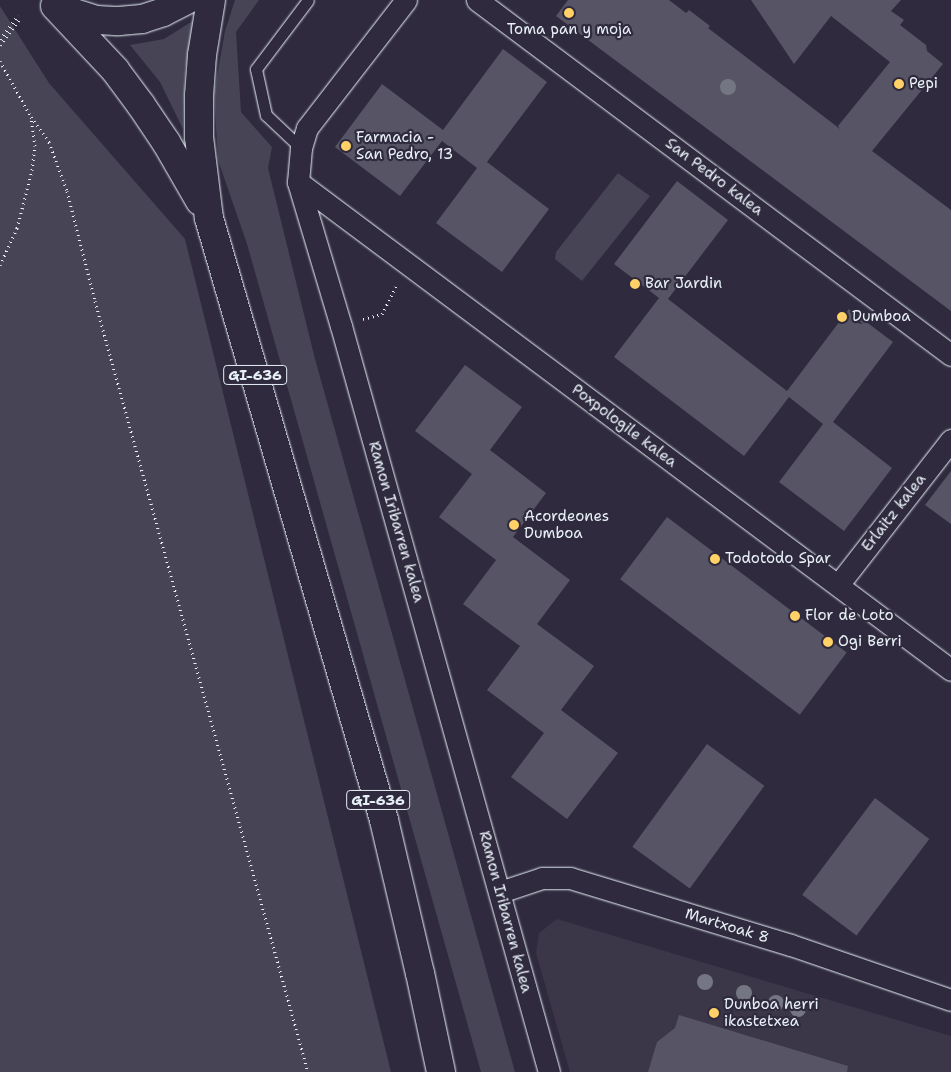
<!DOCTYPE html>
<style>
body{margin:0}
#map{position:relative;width:951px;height:1072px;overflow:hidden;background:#2f2a3d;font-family:"Shantell Sans",sans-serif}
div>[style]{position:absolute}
.built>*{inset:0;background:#3b3749}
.green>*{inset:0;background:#464455}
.building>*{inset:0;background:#575565;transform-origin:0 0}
.path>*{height:3px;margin-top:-1.5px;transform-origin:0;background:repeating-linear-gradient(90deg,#e8f1f8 0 1px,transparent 0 5px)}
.roads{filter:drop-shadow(0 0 1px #e8f1f8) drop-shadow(0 0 1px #e8f1f8)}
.lane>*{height:11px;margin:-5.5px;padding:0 5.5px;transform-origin:5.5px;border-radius:5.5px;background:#2f2a3d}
.street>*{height:21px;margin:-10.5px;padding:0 10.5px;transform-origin:10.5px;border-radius:10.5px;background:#2f2a3d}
.primary>*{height:28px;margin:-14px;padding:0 14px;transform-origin:14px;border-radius:14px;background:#2f2a3d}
.trees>*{width:16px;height:16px;margin:-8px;border-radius:50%;background:#757684}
.dots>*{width:14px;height:14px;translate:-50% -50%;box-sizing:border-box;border:2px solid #2f2a3d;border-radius:50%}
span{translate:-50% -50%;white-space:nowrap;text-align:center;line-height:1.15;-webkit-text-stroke:4.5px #2f2a3d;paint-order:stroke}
.shield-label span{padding:1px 4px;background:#2f2a3d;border:1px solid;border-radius:4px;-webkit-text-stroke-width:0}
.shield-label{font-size:14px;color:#e8f1f8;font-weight:700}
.poi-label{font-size:15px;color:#e8f1f8}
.left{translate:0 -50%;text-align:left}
.street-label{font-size:15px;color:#e8f1f8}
</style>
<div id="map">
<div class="built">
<i style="clip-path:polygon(557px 919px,951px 1036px,951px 1072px,570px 1072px,536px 953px,539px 933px)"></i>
</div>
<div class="green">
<i style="clip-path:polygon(235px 0,259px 0,236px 32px,241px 112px,272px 147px,268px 168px,315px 359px,515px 1072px,481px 1072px,247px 244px,218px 160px,214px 93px,225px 31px)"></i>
<i style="clip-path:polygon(0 6px,49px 83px,185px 239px,391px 1072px,0 1072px)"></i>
<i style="clip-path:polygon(196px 19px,185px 70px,183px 129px,160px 82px,130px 45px,164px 39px)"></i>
<i style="clip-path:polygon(618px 173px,650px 196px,582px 281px,555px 259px,556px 252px)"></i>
</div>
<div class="building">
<i style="clip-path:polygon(568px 0,669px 0,686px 13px,689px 10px,710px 26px,708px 28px,840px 129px,838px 126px,890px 62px,831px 16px,794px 64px,751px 0,901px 0,891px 11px,904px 20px,900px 25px,926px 45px,927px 51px,943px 64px,872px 151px,951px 210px,951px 311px,556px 16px)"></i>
<i style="clip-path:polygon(503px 49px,547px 82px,487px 162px,549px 209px,502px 272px,436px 223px,477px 168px,442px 141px,400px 196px,335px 147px,382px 84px,443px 130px)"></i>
<i style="clip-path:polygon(677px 181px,728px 220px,668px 299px,787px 391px,849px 309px,893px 342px,833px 422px,892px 468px,844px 531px,779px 482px,823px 424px,789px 397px,744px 456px,614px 357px,659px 298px,614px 264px)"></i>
<i style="clip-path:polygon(465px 365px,522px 407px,490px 450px,546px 493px,513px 537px,570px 580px,537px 624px,594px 666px,561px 710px,618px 753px,567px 819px,511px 777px,544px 733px,487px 690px,520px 646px,463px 604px,496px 560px,439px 517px,472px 474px,415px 431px)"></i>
<i style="clip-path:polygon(951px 471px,951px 524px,925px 505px)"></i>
<i style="left:667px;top:517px;width:225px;height:78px;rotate:37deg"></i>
<i style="left:707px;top:744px;width:71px;height:127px;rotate:36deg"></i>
<i style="left:875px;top:798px;width:68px;height:121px;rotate:37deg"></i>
<i style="clip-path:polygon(679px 1015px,848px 1066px,847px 1072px,648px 1072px,657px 1042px,675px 1028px)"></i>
</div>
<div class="path">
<i style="left:0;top:39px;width:30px;rotate:-53deg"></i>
<i style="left:0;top:45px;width:34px;rotate:-53deg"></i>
<i style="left:0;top:61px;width:64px;rotate:61deg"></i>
<i style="left:31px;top:117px;width:31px;rotate:54deg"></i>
<i style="left:49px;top:142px;width:52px;rotate:69.8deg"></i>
<i style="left:67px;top:191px;width:114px;rotate:75.7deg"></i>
<i style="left:95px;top:301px;width:800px;rotate:74.56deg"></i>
<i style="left:0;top:265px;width:41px;rotate:-65.3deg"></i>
<i style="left:17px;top:228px;width:60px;rotate:-75.5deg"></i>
<i style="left:32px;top:170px;width:24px;rotate:-83deg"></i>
<i style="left:35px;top:146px;width:27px;rotate:-98deg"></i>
<i style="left:363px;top:319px;width:20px;rotate:-15deg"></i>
<i style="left:382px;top:314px;width:31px;rotate:-63deg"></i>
</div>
<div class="roads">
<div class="lane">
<i style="left:301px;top:148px;width:48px;rotate:-136.7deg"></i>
<i style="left:266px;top:115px;width:47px;rotate:-102.3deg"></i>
<i style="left:256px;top:69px;width:86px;rotate:-53deg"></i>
</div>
<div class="street">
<i style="left:406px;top:0;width:162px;rotate:127.7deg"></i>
<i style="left:307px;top:128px;width:21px;rotate:107deg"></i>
<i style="left:301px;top:148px;width:34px;rotate:95deg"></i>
<i style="left:298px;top:182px;width:150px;rotate:73.4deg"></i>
<i style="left:341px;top:326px;width:774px;rotate:74.42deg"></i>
<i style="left:477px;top:0;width:592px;rotate:36.83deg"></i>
<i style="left:298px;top:182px;width:815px;rotate:36.77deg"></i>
<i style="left:838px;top:585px;width:184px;rotate:-52.1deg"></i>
<i style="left:500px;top:892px;width:44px;rotate:-18.4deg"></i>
<i style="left:542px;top:878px;width:28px"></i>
<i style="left:570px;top:878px;width:231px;rotate:16.9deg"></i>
<i style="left:791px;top:945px;width:169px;rotate:19deg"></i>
</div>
<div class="primary">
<i style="left:211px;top:0;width:56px;rotate:99.3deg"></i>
<i style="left:202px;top:55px;width:41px;rotate:94.2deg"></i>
<i style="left:199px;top:96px;width:41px;rotate:90deg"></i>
<i style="left:199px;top:137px;width:82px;rotate:83deg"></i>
<i style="left:209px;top:218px;width:627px;rotate:73.79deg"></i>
<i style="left:384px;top:820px;width:157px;rotate:76.8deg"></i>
<i style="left:420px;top:973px;width:101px;rotate:78deg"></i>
<i style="left:55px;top:6px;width:88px;rotate:46.8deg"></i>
<i style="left:115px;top:70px;width:44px;rotate:53.4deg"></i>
<i style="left:141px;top:105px;width:45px;rotate:56deg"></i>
<i style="left:166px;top:142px;width:68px;rotate:60deg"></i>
<i style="left:59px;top:8px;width:40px;rotate:18deg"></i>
<i style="left:97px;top:20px;width:22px;rotate:3deg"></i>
<i style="left:119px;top:21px;width:23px;rotate:-5deg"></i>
<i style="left:142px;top:19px;width:22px;rotate:-18deg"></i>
<i style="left:163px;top:12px;width:27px;rotate:-27deg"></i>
</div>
</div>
<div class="trees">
<i style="left:728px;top:87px"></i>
<i style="left:705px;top:982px"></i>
<i style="left:744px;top:993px"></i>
<i style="left:776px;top:1003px"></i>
<i style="left:798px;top:1009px"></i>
</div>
<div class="dots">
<i style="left:569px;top:13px;background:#ffd166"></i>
<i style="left:899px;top:84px;background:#ffd166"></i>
<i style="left:346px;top:146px;background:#ffd166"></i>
<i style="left:635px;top:284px;background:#ffd166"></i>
<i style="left:842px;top:317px;background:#ffd166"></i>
<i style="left:514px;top:525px;background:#ffd166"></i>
<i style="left:715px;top:559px;background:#ffd166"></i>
<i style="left:795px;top:616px;background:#ffd166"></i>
<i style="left:828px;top:642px;background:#ffd166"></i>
<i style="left:714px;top:1013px;background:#ffd166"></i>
</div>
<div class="shield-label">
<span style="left:255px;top:375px">GI-636</span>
<span style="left:378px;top:800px">GI-636</span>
</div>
<div class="poi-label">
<span style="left:569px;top:30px">Toma pan y moja</span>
<span class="left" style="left:909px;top:84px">Pepi</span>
<span class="left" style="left:356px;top:146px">Farmacia -<br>San Pedro, 13</span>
<span class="left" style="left:645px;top:284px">Bar Jardin</span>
<span class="left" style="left:852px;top:317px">Dumboa</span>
<span class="left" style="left:524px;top:525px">Acordeones<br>Dumboa</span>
<span class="left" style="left:725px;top:559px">Todotodo Spar</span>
<span class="left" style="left:805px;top:616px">Flor de Loto</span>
<span class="left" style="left:838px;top:642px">Ogi Berri</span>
<span class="left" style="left:724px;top:1013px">Dunboa herri<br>ikastetxea</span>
</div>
<div class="street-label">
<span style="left:714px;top:177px;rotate:37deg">San Pedro kalea</span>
<span style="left:624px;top:426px;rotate:37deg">Poxpologile kalea</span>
<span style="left:894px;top:513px;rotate:-52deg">Erlaitz kalea</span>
<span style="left:396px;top:522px;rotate:74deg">Ramon Iribarren kalea</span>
<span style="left:505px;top:912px;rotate:75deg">Ramon Iribarren kalea</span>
<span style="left:727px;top:926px;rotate:17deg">Martxoak 8</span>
</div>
</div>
